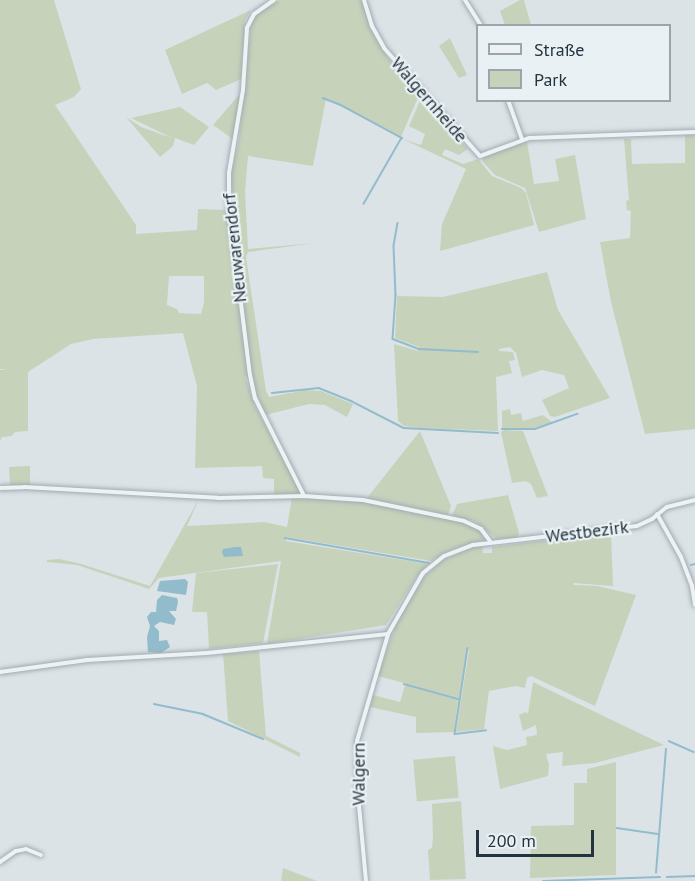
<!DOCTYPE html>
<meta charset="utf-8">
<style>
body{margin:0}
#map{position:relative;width:695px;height:881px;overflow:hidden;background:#dbe3e7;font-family:"PT Sans",sans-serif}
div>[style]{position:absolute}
.green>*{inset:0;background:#c7d2bb;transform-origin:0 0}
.water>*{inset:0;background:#92bccb}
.stream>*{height:1.5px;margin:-0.75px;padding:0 0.75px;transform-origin:0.75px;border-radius:0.75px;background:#92bccb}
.roads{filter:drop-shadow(0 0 2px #a0abb1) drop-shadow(0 0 2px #a0abb1)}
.street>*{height:4px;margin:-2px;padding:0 2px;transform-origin:2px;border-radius:2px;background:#eef2f5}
span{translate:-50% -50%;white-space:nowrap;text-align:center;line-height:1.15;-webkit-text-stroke:4.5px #eaf1f5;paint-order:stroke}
.street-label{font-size:18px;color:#24343e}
.legend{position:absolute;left:476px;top:24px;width:195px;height:78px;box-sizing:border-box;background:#eaf1f5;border:2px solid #9ba5ac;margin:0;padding:8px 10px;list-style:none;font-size:18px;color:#24343e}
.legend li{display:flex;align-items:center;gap:12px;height:30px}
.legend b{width:30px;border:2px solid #9ba5ac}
.scale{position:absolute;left:476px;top:830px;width:118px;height:27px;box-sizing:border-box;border:3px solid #24343e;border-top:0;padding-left:8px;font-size:18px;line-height:21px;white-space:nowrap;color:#24343e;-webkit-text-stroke:4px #eaf1f5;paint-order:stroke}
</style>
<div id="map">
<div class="green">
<i style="clip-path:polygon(evenodd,0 0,54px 0,81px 89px,74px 97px,55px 105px,136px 225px,136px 234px,197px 230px,198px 209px,228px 210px,237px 294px,241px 290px,231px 176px,239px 139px,251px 24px,259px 11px,280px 0,362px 0,370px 28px,387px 57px,419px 95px,401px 137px,326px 99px,313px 166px,248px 156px,245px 191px,248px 249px,314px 243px,248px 252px,246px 257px,266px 391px,269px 397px,306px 390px,321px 391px,353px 404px,347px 417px,325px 405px,309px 404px,265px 415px,252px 380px,245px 376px,255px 406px,300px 490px,298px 494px,274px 495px,274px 479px,263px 478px,262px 466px,195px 468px,197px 386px,183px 333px,93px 339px,71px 344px,28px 372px,28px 431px,15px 432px,12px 436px,2px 437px,0 441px,0 370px,7px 370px,0 369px,0 0,169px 276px,204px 276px,204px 302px,201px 314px,179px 313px,177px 309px,167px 305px,169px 276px,0 0,238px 303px,242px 303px,247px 336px,243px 339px,238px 303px)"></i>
<i style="clip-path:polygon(520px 0,524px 0,531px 25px,505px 25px,500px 11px)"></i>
<i style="clip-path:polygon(251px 10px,245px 20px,241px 79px,216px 90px,207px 83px,182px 94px,165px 50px)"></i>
<i style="clip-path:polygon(450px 38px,467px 75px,459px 78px,439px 46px)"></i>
<i style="clip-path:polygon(238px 96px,240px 96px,234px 140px,213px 125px)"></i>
<i style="clip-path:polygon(421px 98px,468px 149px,459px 155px,445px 149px,442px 155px,463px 164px,478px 159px,492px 176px,521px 188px,526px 193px,534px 225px,440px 251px,442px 224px,466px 169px,403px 139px,421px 145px,425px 134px,409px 126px)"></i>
<i style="clip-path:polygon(180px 107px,209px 127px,194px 145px,175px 138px,173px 146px,160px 157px,126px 117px,141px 127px,172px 138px,131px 118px)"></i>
<i style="clip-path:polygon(685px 135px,695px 135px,695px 429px,645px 434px,611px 302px,600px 242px,630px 238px,631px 211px,627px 210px,626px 201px,629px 200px,624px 139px,631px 139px,632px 164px,685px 163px)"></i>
<i style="clip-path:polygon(524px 140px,527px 142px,534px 184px,559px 181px,555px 159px,575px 155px,586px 219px,539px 232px,525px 188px,495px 175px,483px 162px,483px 158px)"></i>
<i style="clip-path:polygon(547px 272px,558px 310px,610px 398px,555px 417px,550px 416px,542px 400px,569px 388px,564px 375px,542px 370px,522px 377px,516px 353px,510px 347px,499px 349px,499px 351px,513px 352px,515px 360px,509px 361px,512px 373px,496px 377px,498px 431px,421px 428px,404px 426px,398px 421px,394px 344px,418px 351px,419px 347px,395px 338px,397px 296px,443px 297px)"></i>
<i style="clip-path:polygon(510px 409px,511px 415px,521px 413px,523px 421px,543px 415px,553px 423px,529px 429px,502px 428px,502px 411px)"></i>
<i style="clip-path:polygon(504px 430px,523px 431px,548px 496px,537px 498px,531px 484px,526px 481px,512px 483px,501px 432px)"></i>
<i style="clip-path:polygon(420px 431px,451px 506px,448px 515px,367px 498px)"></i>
<i style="clip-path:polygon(30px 466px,30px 487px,10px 485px,9px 467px)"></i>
<i style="clip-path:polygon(508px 495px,519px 533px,517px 538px,497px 539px,474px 521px,452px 516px,457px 504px)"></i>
<i style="clip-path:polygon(292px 498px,363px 502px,462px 522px,478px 530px,483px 534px,483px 540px,453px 549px,431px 561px,286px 537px,286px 541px,428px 564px,417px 576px,386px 625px,267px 644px,281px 561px,159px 578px,149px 589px,77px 565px,47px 562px,47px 560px,59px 559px,78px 563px,150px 586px,199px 499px,187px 526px,264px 522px,287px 527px)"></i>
<i style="clip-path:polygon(611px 533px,613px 586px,573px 583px,574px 585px,597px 586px,636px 595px,595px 706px,531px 676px,527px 678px,525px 688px,516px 686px,489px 691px,484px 729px,456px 732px,469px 650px,467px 649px,459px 698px,378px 676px,397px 621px,423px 578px,443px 560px,474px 547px,482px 546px,483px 553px,492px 553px,492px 547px)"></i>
<i style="clip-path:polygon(278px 564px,263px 643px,209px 649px,207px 612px,192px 612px,196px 573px)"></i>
<i style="clip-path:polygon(259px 651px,266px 736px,300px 753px,300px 757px,228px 721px,223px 654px)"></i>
<i style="clip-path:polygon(533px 682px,566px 698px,664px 745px,595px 763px,562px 766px,563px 752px,546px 754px,549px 765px,548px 776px,500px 789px,493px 746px,507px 750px,527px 745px,526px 737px,537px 735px,536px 725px,523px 731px,519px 715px,526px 712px,528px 714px)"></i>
<i style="clip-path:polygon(405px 685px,458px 700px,454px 732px,416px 733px,416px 717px,370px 707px,373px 695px,400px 702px)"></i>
<i style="left:455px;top:756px;width:42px;height:42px;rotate:85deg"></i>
<i style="clip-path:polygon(616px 762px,616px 875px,530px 878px,531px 826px,574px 825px,574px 783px,587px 783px,587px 769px)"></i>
<i style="clip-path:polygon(461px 801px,466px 879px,430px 880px,428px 850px,432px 848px,433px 835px,432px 804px)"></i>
<i style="clip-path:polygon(283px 868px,317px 881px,281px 881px)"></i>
</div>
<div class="water">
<i style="clip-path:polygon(235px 547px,241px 547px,243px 556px,224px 557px,222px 553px,223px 549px)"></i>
<i style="clip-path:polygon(185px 579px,188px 582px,186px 595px,157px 591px,160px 581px)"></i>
<i style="clip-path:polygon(162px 595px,177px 598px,178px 602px,176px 611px,169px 611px,176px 619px,174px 625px,160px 622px,154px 626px,159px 631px,159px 641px,167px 640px,170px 647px,161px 653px,148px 652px,147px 637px,150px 626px,147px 617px,151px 612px,156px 612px,157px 600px)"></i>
</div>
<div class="stream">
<i style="left:323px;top:98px;width:17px;rotate:21deg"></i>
<i style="left:339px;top:104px;width:72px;rotate:28.4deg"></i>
<i style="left:402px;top:138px;width:76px;rotate:119.9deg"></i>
<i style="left:398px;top:223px;width:23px;rotate:100deg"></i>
<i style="left:394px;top:246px;width:49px;rotate:87.7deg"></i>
<i style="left:396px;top:295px;width:44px;rotate:93.9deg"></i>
<i style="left:393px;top:339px;width:28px;rotate:21deg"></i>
<i style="left:419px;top:349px;width:59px;rotate:2.9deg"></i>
<i style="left:272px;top:393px;width:47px;rotate:-6.1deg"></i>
<i style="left:319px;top:388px;width:35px;rotate:22deg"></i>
<i style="left:351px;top:401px;width:59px;rotate:27deg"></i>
<i style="left:404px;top:428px;width:94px;rotate:3deg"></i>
<i style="left:502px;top:429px;width:33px"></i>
<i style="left:535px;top:429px;width:45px;rotate:-19.7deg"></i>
<i style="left:285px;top:538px;width:146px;rotate:9.8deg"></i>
<i style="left:691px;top:565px;width:4px;rotate:-14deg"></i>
<i style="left:468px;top:648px;width:87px;rotate:98.6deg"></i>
<i style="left:455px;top:734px;width:31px;rotate:-7deg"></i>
<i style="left:404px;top:684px;width:57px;rotate:15.3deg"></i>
<i style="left:154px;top:704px;width:50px;rotate:11.5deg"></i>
<i style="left:203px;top:714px;width:65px;rotate:22.6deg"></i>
<i style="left:669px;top:741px;width:27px;rotate:24deg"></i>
<i style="left:617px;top:828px;width:41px;rotate:8.3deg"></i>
<i style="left:656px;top:873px;width:124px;rotate:-85.4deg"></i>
<i style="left:667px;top:877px;width:28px;rotate:-2deg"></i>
<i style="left:543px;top:881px;width:117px;rotate:-2deg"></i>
</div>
<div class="roads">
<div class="street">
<i style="left:274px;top:0;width:24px;rotate:145deg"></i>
<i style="left:254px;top:14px;width:16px;rotate:117deg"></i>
<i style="left:247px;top:28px;width:62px;rotate:93.7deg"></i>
<i style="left:243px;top:90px;width:84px;rotate:99.6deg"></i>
<i style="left:229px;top:173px;width:34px;rotate:90deg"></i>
<i style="left:229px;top:207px;width:169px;rotate:82.9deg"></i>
<i style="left:250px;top:375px;width:24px;rotate:78deg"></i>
<i style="left:255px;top:398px;width:110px;rotate:63.4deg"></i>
<i style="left:364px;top:0;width:27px;rotate:73deg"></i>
<i style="left:372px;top:26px;width:25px;rotate:61deg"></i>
<i style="left:384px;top:48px;width:144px;rotate:48.4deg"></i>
<i style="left:480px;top:156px;width:52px;rotate:-20.2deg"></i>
<i style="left:529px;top:138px;width:166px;rotate:-2.1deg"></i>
<i style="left:465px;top:0;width:31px;rotate:58deg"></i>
<i style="left:508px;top:100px;width:41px;rotate:70.3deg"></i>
<i style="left:0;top:488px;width:24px;rotate:-2deg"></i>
<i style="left:24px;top:487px;width:194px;rotate:3.2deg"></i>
<i style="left:218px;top:498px;width:86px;rotate:-1.3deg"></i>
<i style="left:304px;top:496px;width:59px;rotate:3.9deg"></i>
<i style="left:363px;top:500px;width:103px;rotate:11.7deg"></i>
<i style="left:464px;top:521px;width:19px;rotate:25deg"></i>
<i style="left:481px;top:529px;width:15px;rotate:53deg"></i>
<i style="left:657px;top:514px;width:49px;rotate:60.8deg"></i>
<i style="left:681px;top:557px;width:31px;rotate:69deg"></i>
<i style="left:692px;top:586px;width:19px;rotate:81deg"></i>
<i style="left:0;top:672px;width:88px;rotate:-7.9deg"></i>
<i style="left:87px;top:660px;width:120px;rotate:-3.3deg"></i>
<i style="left:207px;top:653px;width:182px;rotate:-6deg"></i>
<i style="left:0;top:862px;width:19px;rotate:-35deg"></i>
<i style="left:16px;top:851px;width:10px;rotate:-11deg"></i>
<i style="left:26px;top:849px;width:16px;rotate:22deg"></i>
<i style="left:366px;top:881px;width:87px;rotate:-95.3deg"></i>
<i style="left:358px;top:794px;width:53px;rotate:-91.1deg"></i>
<i style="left:357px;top:741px;width:111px;rotate:-73.8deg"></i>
<i style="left:388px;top:634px;width:70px;rotate:-60.2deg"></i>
<i style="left:423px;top:573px;width:27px;rotate:-39deg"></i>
<i style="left:444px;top:556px;width:31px;rotate:-21deg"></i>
<i style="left:473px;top:545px;width:165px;rotate:-6.6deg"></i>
<i style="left:637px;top:526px;width:17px;rotate:-25deg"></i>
<i style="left:652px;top:519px;width:19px;rotate:-39deg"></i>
<i style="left:667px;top:507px;width:29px;rotate:-14deg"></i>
</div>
</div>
<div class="street-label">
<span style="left:429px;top:100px;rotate:49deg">Walgernheide</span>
<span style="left:235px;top:248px;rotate:-96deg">Neuwarendorf</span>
<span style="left:587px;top:532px;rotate:-7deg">Westbezirk</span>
<span style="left:359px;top:774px;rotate:-90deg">Walgern</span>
</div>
<ul class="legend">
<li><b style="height:8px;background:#eef2f5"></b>Straße</li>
<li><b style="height:16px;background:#c7d2bb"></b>Park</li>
</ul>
<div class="scale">200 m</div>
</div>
